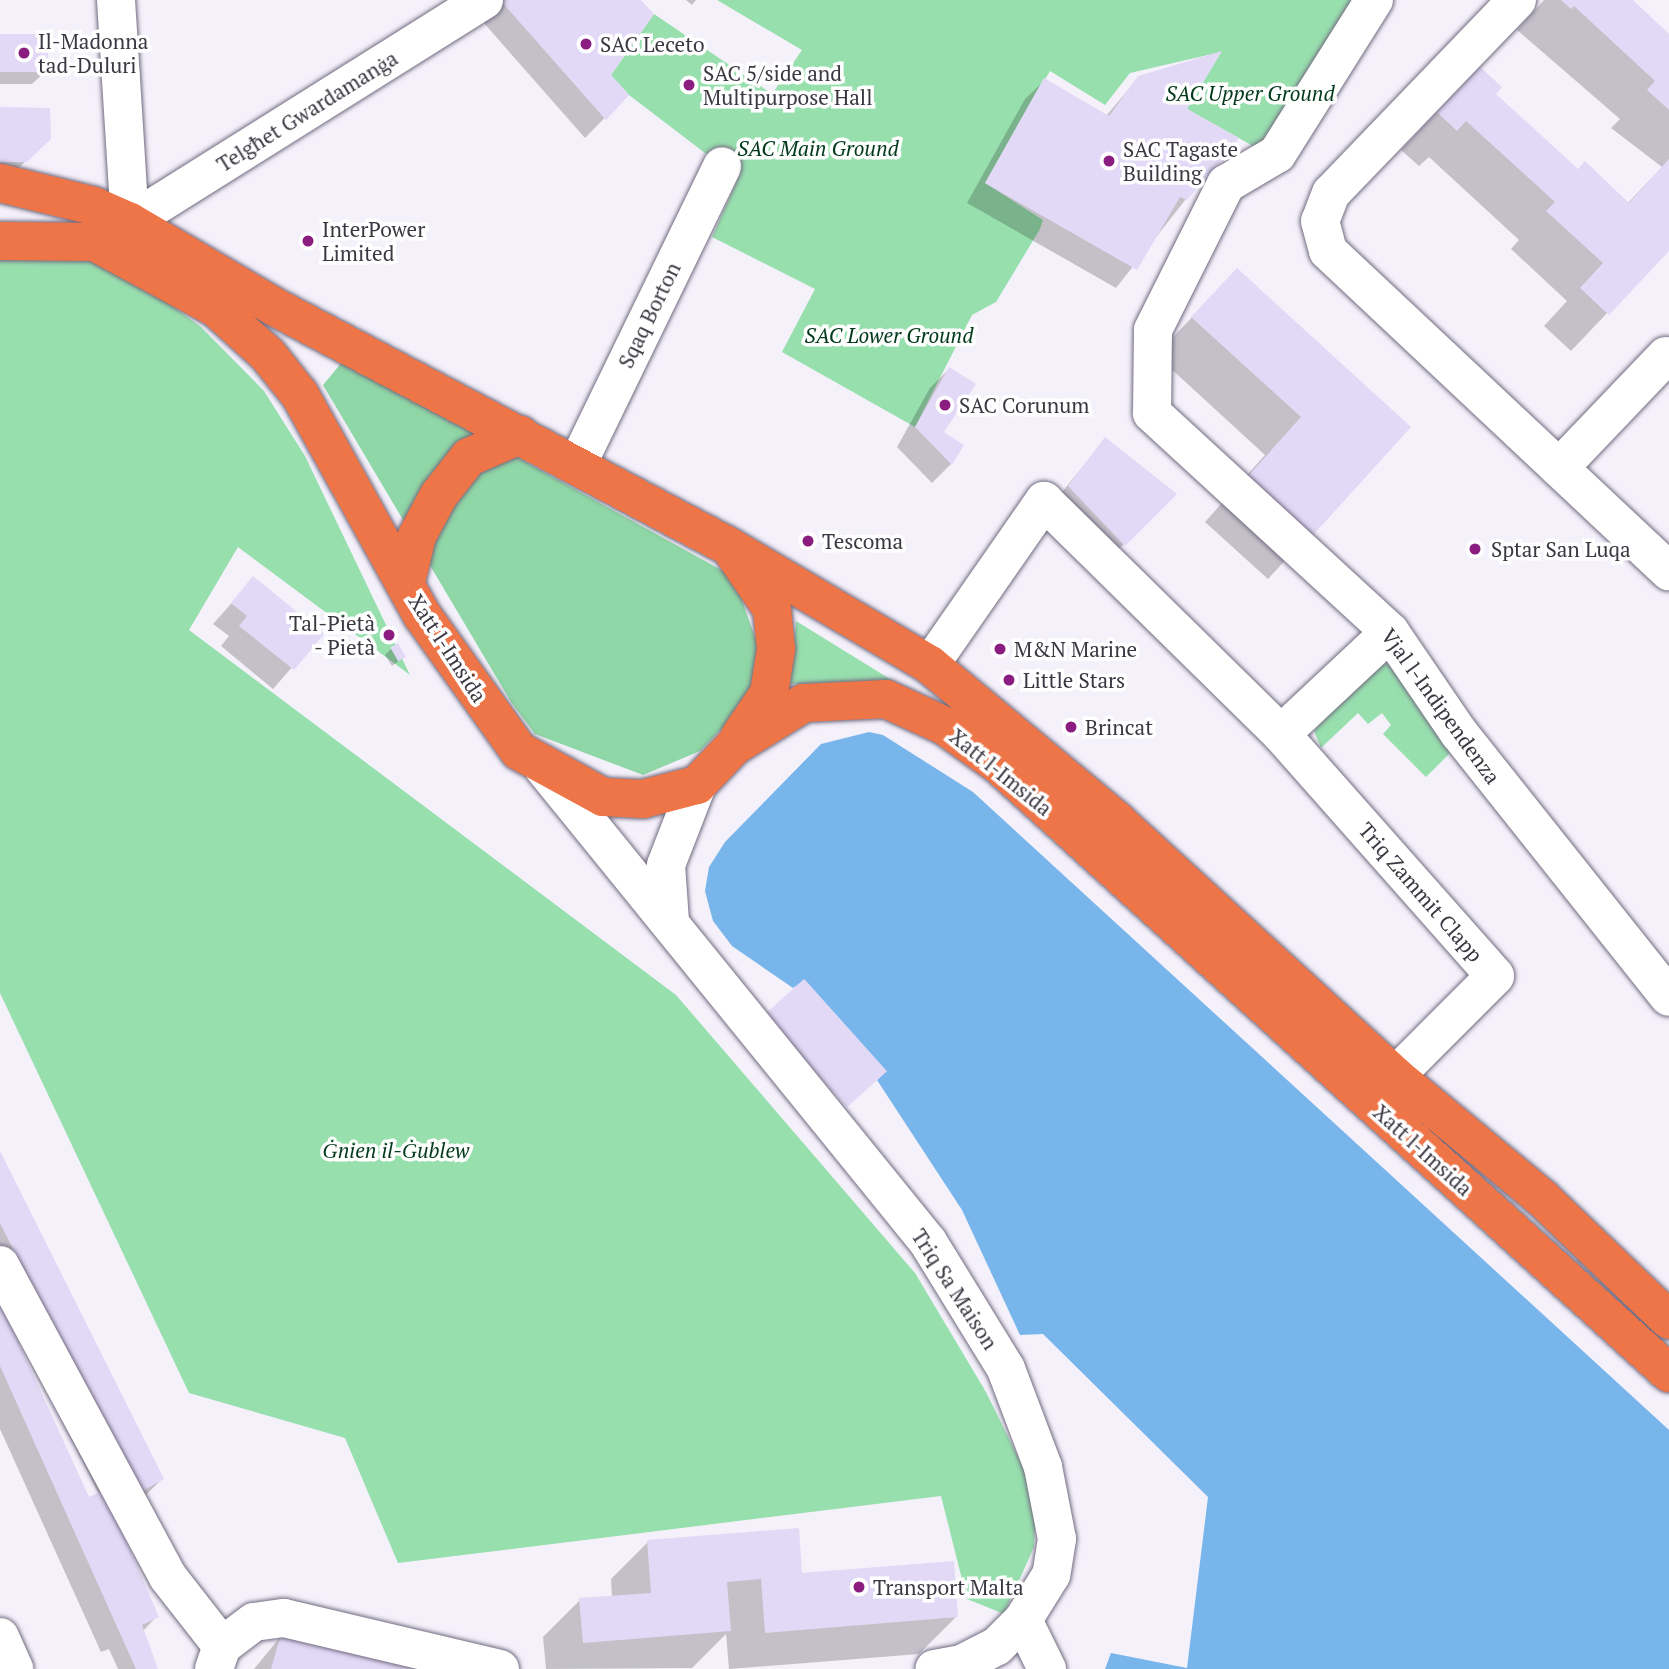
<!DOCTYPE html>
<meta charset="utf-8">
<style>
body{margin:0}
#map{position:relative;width:1669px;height:1669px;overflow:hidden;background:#f4f1fb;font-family:"PT Serif",serif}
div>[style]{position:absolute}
.green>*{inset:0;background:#98dfae}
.forest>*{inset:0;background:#8fd7a6}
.water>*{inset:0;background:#78b5ea}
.shadow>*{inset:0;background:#0003}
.building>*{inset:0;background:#e2d9f6;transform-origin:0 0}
.roads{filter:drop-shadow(0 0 2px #726b80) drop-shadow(0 0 2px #726b80)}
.minor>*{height:38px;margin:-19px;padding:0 19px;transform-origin:19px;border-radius:19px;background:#fff}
.highway>*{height:38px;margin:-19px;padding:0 19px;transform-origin:19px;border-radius:19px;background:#ee7548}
.dots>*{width:19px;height:19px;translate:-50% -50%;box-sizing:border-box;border:4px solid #fff;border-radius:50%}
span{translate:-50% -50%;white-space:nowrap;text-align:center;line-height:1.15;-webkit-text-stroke:7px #fff;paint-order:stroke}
.poi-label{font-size:21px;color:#3b3841}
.left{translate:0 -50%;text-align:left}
.right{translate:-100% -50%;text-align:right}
.park-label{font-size:21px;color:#00391b;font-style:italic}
.street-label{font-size:21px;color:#3b3841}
</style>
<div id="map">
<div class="green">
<i style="clip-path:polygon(717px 0,1352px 0,1262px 151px,1187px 109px,1221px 52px,1130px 73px,1105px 105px,1050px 71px,985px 183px,1043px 220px,1040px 229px,996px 302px,972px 315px,915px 427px,782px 352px,815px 289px,712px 237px,740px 174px,722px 166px,629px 95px,611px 75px,654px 14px,772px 94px,802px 50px)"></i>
<i style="clip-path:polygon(106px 257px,201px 327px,264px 391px,305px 456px,410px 675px,238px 547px,189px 630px,676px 995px,915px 1273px,986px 1392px,1037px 1495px,1034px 1547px,1004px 1614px,967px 1599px,941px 1496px,398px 1563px,345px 1438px,189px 1393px,0 993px,0 260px)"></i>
<i style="clip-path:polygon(796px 621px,924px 700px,857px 683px,790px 684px)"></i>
<i style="clip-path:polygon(1390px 664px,1453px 750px,1426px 777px,1383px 734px,1391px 725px,1382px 713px,1368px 724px,1358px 713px,1321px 748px,1314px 731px,1376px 665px)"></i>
</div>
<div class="forest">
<i style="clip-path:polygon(343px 361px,734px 577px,759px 649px,754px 685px,735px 715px,700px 751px,643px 775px,535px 734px,511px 702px,323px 385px)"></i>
</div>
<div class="water">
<i style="clip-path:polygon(869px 732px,883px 735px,973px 792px,1669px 1430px,1669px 1669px,1105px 1669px,1111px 1653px,1187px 1668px,1208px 1497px,1043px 1334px,1020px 1335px,962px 1210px,877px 1080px,886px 1071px,805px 980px,793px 988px,732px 946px,713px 921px,705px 891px,709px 867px,725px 842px,821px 744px)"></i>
</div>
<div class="shadow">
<i style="clip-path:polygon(490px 0,639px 0,609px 75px,627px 95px,585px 138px,476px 14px)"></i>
<i style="clip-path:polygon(686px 0,696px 0,692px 5px)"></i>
<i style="clip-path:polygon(1544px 0,1630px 0,1669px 36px,1669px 248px,1571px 351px,1544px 326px,1567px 301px,1511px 249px,1519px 240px,1429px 157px,1419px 166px,1401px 150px,1479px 68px,1494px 94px,1578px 171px,1627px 204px,1662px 167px,1611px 128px,1620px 119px,1517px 30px)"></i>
<i style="clip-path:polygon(0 35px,45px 72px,32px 84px,0 84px)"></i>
<i style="clip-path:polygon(1139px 77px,1184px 109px,1186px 199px,1116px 288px,967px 203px,1025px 99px,1045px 80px,1106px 116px)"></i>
<i style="clip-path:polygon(0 109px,29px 158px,5px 181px,0 181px)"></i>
<i style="clip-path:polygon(1237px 270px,1409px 427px,1268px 579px,1205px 522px,1265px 455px,1156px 355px)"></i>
<i style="clip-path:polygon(949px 369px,942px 433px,951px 464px,932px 483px,897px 447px,930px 388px)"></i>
<i style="clip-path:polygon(1105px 439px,1174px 494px,1104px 564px,1050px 507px)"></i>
<i style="clip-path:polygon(253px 579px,321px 634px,273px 689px,221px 646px,229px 636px,213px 624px)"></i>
<i style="clip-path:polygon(391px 649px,404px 657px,392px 666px,385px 655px)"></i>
<i style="clip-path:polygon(0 1154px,162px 1479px,136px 1505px,114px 1517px,157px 1616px,142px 1632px,157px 1669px,118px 1669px,109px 1649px,101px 1652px,0 1429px,0 1307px,88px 1499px,99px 1494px,0 1299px)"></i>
<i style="clip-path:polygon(648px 1542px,801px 1575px,956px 1617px,919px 1654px,729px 1669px,726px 1634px,692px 1668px,546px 1669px,543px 1637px,580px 1600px,612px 1598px,611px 1579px)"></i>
<i style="clip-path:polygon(281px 1636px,450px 1669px,254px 1669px)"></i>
</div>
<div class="building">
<i style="clip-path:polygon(500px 0,641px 0,654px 14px,611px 75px,629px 95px,606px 120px)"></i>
<i style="clip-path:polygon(1561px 0,1633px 0,1669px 34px,1669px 110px,1647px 90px,1655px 81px,1574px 6px,1571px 9px)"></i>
<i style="left:0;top:34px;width:48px;height:38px"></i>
<i style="clip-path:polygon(1222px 51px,1187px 109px,1239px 138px,1187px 200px,1180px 197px,1137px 270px,985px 183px,1044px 78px,1109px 116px,1138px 76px)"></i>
<i style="clip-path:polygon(1479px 66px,1502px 87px,1496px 94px,1578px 169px,1585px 161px,1629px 203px,1669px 159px,1669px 251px,1609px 315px,1580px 288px,1603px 263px,1546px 211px,1555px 202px,1466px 121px,1457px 131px,1437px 112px)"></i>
<i style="clip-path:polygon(0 107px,50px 108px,51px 139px,27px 162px,0 162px)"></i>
<i style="clip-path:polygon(1237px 268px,1411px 427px,1306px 543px,1241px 484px,1301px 417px,1191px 317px)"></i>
<i style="clip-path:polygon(949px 367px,976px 384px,944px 432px,964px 445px,952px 465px,915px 427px)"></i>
<i style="clip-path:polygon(1105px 437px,1177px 494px,1125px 546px,1068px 486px)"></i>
<i style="clip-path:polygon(253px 576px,324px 634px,294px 670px,239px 626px,247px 616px,231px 603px)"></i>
<i style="left:398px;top:643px;width:16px;height:9px;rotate:60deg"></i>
<i style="left:804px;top:979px;width:124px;height:54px;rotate:48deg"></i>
<i style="clip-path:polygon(0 1151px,164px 1479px,137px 1494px,0 1223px)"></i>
<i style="clip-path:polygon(0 1302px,89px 1497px,104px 1490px,159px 1617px,142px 1625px,158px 1669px,136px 1669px,0 1366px)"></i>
<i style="clip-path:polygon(799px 1528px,802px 1573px,954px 1561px,958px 1617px,765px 1633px,761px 1579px,727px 1582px,731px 1631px,583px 1643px,579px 1598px,651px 1593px,647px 1540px)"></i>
<i style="clip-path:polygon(281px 1634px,454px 1669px,271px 1669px)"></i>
</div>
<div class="roads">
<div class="minor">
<i style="left:116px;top:0;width:222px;rotate:86.4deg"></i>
<i style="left:130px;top:222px;width:418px;rotate:-32.1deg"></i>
<i style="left:1374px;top:0;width:182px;rotate:122.2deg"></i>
<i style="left:1277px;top:154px;width:59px;rotate:149.5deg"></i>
<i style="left:1226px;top:184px;width:163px;rotate:116.6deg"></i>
<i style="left:1153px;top:330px;width:83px;rotate:90.7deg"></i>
<i style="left:1152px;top:413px;width:323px;rotate:42.6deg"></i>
<i style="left:1390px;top:632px;width:122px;rotate:55.7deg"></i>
<i style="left:1459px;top:733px;width:337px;rotate:51.5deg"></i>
<i style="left:1517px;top:0;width:268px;rotate:133.9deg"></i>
<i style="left:1331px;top:193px;width:30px;rotate:111deg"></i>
<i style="left:1320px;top:221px;width:31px;rotate:75deg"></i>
<i style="left:1328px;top:251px;width:468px;rotate:43.2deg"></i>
<i style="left:577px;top:465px;width:332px;rotate:-64.1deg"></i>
<i style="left:1559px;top:468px;width:155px;rotate:-46.3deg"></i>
<i style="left:930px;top:665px;width:200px;rotate:-55.2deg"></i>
<i style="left:1044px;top:501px;width:332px;rotate:44.5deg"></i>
<i style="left:1281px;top:734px;width:323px;rotate:48.5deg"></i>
<i style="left:1495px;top:976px;width:141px;rotate:135deg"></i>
<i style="left:1281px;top:734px;width:149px;rotate:-43.1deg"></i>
<i style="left:542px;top:766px;width:613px;rotate:50.96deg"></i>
<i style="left:928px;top:1242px;width:149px;rotate:58.4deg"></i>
<i style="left:1006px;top:1369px;width:105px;rotate:69.3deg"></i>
<i style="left:1043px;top:1467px;width:73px;rotate:79deg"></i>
<i style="left:1057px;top:1539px;width:36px;rotate:99deg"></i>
<i style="left:1051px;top:1575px;width:53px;rotate:121.9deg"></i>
<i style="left:1023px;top:1620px;width:37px;rotate:135deg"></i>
<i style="left:997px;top:1646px;width:39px;rotate:153deg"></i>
<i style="left:962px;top:1664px;width:28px;rotate:170deg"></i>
<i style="left:670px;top:921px;width:56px;rotate:-94.1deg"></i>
<i style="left:666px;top:865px;width:86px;rotate:-68.8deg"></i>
<i style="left:0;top:1265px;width:354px;rotate:61.7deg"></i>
<i style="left:168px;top:1577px;width:88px;rotate:52deg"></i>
<i style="left:1023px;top:1620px;width:55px;rotate:63.9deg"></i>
<i style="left:0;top:1637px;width:35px;rotate:66deg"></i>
<i style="left:214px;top:1669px;width:24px;rotate:-71deg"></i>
<i style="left:222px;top:1646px;width:40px;rotate:-37deg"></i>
<i style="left:254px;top:1622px;width:30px;rotate:-8deg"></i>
<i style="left:284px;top:1618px;width:222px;rotate:13.3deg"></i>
</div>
<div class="highway">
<i style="left:0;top:183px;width:97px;rotate:13.7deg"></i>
<i style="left:94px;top:206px;width:39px;rotate:24deg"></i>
<i style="left:130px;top:222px;width:166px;rotate:30.4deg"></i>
<i style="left:273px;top:306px;width:517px;rotate:27.81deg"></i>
<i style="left:730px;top:547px;width:232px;rotate:30.5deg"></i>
<i style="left:930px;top:665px;width:244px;rotate:39.8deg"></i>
<i style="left:1117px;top:821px;width:377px;rotate:42.5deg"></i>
<i style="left:1395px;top:1076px;width:191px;rotate:39.7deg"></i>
<i style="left:1542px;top:1198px;width:176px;rotate:43.8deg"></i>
<i style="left:0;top:241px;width:95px;rotate:0.6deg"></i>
<i style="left:95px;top:242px;width:138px;rotate:28.6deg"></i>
<i style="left:216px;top:308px;width:70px;rotate:42.1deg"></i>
<i style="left:268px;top:355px;width:51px;rotate:51.3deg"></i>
<i style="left:300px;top:395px;width:252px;rotate:61deg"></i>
<i style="left:422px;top:615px;width:167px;rotate:54.5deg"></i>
<i style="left:519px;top:751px;width:96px;rotate:28.7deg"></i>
<i style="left:603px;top:797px;width:40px;rotate:2.9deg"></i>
<i style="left:643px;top:799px;width:56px;rotate:-14.5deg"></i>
<i style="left:697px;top:785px;width:54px;rotate:-46.5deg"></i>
<i style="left:734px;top:746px;width:82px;rotate:-31.6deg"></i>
<i style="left:804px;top:703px;width:82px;rotate:-2.8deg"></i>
<i style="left:886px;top:699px;width:65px;rotate:24.6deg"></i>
<i style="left:945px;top:726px;width:67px;rotate:35.8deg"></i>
<i style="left:999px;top:765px;width:905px;rotate:42.22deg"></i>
<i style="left:735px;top:555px;width:65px;rotate:55.6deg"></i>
<i style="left:772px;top:609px;width:40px;rotate:84.3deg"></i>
<i style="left:776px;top:649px;width:45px;rotate:99deg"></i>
<i style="left:769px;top:693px;width:52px;rotate:124deg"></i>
<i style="left:406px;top:582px;width:47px;rotate:-76.6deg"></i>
<i style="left:417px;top:536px;width:47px;rotate:-61.8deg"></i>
<i style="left:439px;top:495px;width:48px;rotate:-51.7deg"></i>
<i style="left:469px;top:457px;width:56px;rotate:-23.3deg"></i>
</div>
</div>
<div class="dots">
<i style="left:586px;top:44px;background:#8c1d80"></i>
<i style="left:24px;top:53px;background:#8c1d80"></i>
<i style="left:689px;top:85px;background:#8c1d80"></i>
<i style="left:1109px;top:161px;background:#8c1d80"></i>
<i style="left:308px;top:241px;background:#8c1d80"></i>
<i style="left:945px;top:405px;background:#8c1d80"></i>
<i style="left:808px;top:541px;background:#8c1d80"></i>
<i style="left:1475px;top:549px;background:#8c1d80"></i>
<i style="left:389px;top:635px;background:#8c1d80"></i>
<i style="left:1000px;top:649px;background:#8c1d80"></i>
<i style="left:1009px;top:680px;background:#8c1d80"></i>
<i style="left:1071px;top:727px;background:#8c1d80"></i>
<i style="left:859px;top:1587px;background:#8c1d80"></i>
</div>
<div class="poi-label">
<span class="left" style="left:38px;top:53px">Il-Madonna<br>tad-Duluri</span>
<span class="left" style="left:600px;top:44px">SAC Leceto</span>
<span class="left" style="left:703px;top:85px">SAC 5/side and<br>Multipurpose Hall</span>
<span class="left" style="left:1123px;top:161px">SAC Tagaste<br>Building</span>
<span class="left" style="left:322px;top:241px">InterPower<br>Limited</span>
<span class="left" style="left:959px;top:405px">SAC Corunum</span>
<span class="left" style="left:822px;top:541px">Tescoma</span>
<span class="left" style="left:1491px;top:549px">Sptar San Luqa</span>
<span class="right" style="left:375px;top:635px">Tal-Pietà<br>- Pietà</span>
<span class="left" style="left:1014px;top:649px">M&amp;N Marine</span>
<span class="left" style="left:1023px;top:680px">Little Stars</span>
<span class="left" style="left:1085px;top:727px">Brincat</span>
<span class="left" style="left:873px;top:1587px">Transport Malta</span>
</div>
<div class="park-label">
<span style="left:1250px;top:93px">SAC Upper Ground</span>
<span style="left:818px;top:148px">SAC Main Ground</span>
<span style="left:889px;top:335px">SAC Lower Ground</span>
<span style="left:396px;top:1150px">Ġnien il-Ġublew</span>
</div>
<div class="street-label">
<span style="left:307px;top:111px;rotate:-32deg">Telgħet Gwardamanġa</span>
<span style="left:649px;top:315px;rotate:-64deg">Sqaq Borton</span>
<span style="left:448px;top:648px;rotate:57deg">Xatt l-Imsida</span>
<span style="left:1441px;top:706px;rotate:54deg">Vjal l-Indipendenza</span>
<span style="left:1001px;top:772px;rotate:39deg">Xatt l-Imsida</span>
<span style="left:1421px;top:892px;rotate:49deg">Triq Zammit Clapp</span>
<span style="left:1423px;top:1150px;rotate:42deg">Xatt l-Imsida</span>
<span style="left:955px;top:1289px;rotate:57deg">Triq Sa Maison</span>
</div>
</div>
